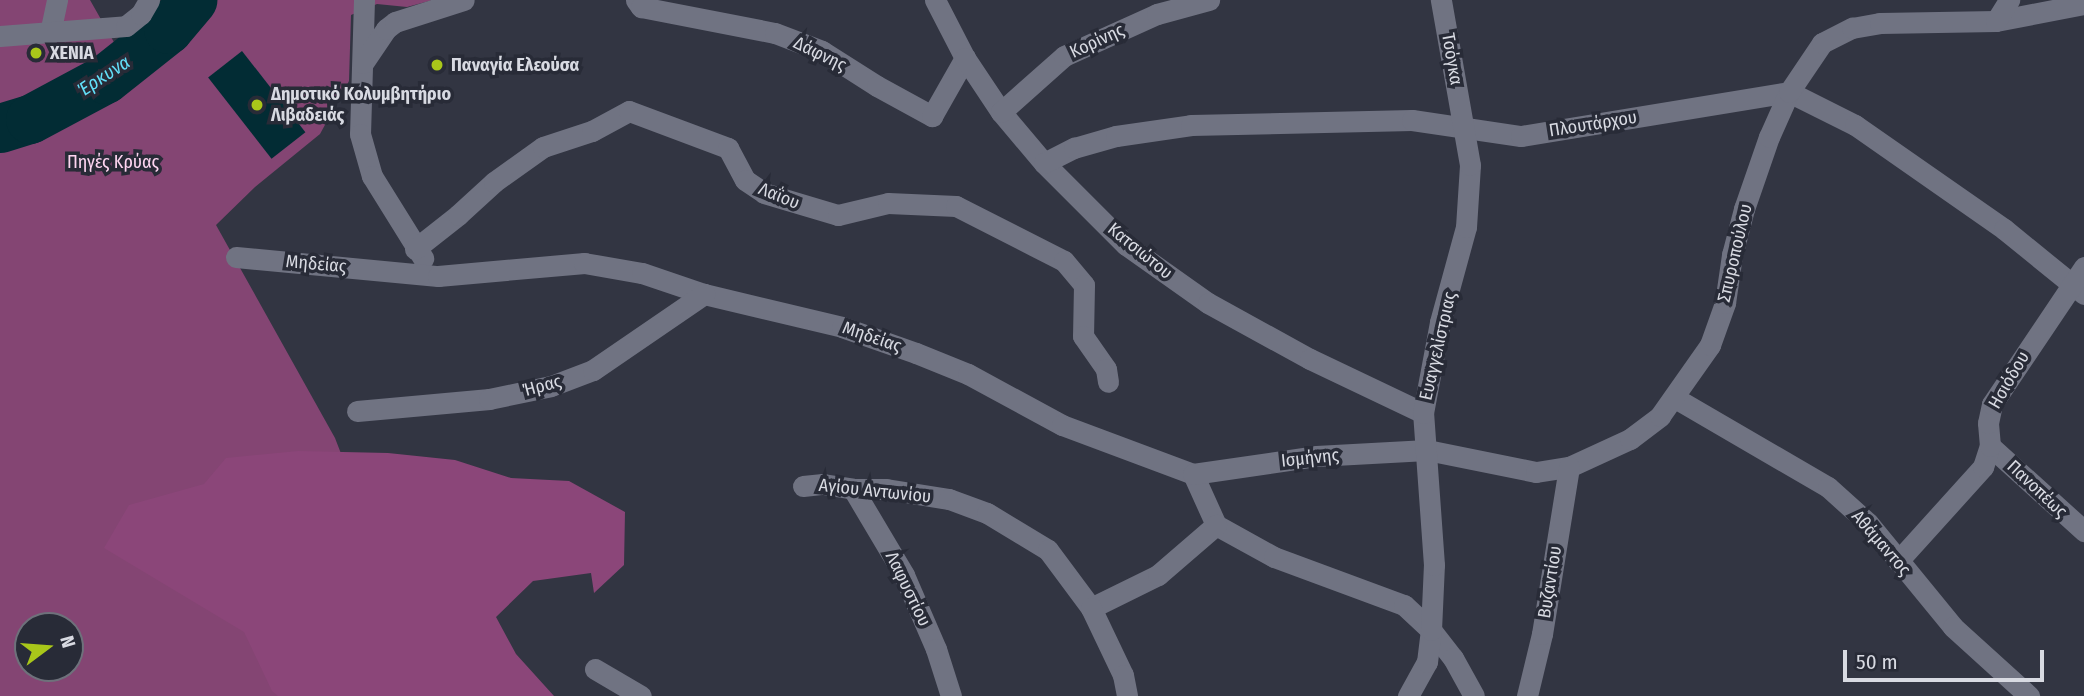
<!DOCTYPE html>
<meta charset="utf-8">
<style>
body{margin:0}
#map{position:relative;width:2084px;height:696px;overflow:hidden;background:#323542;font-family:"Fira Sans Condensed",sans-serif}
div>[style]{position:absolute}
.green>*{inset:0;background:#844573}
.forest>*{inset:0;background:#8b4679}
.water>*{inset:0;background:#022c34;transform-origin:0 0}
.river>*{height:49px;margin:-24.5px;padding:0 24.5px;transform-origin:24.5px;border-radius:24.5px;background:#022c34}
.street>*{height:21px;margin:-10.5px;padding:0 10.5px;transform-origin:10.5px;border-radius:10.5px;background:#707382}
.dots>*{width:19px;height:19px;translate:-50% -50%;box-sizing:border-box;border:4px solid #282b37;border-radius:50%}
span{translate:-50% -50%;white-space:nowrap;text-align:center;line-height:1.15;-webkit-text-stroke:7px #282b37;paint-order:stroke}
.street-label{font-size:18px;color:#d8dae2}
.poi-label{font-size:18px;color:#d8dae2;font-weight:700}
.left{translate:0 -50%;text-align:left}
.park-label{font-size:18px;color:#fed5f1}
.water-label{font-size:19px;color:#62dff8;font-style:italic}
.north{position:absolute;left:14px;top:612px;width:70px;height:70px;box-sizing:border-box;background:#282b37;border:2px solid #6e717b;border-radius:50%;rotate:74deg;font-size:19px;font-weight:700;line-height:28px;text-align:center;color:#d8dae2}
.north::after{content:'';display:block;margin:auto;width:24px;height:32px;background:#a9c71a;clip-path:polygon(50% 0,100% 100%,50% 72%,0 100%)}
.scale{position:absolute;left:1843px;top:650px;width:201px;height:32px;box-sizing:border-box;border:4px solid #d8dae2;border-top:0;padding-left:9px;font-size:21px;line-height:24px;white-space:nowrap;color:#d8dae2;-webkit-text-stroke:5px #282b37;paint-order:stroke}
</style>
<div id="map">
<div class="green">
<i style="clip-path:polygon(evenodd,0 0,90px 0,115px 44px,145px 29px,167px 0,433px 0,407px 7px,377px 4px,351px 15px,349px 81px,320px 134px,255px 187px,216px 225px,335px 438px,404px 617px,444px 696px,0 696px,0 0,28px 626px,70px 626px,70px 668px,28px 668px,28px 626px)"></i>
</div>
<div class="forest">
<i style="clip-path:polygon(298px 451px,388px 453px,455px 460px,511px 478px,569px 481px,625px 512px,624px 565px,594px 593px,591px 573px,533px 581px,496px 617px,516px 654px,554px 696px,278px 696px,272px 691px,244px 632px,104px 548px,129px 505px,204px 484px,226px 458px)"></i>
</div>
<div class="water">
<i style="left:242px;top:51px;width:103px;height:43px;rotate:52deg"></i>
</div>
<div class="river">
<i style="left:0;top:128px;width:31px;rotate:-17deg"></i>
<i style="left:30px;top:119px;width:85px;rotate:-28.1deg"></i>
<i style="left:105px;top:79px;width:80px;rotate:-38.4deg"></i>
<i style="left:168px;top:29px;width:38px;rotate:-50deg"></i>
</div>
<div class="street">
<i style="left:364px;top:0;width:134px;rotate:91.7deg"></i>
<i style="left:360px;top:134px;width:44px;rotate:74.1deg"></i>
<i style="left:372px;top:176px;width:97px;rotate:58.1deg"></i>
<i style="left:636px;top:0;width:9px;rotate:54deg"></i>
<i style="left:641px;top:7px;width:136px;rotate:11deg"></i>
<i style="left:775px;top:33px;width:50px;rotate:21deg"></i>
<i style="left:822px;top:51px;width:65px;rotate:32.5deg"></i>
<i style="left:877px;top:86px;width:63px;rotate:28.6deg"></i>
<i style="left:932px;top:116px;width:67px;rotate:-60.4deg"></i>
<i style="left:935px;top:0;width:65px;rotate:62.7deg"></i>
<i style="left:965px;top:58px;width:65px;rotate:56.3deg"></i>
<i style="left:1001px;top:112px;width:67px;rotate:49.9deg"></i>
<i style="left:1044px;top:163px;width:116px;rotate:45deg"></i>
<i style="left:1126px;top:245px;width:100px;rotate:35.3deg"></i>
<i style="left:1208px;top:303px;width:116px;rotate:28.8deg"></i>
<i style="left:1310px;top:359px;width:125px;rotate:25.5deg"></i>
<i style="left:1996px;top:21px;width:90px;rotate:-10.9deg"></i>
<i style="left:50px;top:33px;width:34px;rotate:-78deg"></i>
<i style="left:0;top:36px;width:126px;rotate:-4.5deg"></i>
<i style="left:126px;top:26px;width:19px;rotate:-39deg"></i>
<i style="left:141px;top:14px;width:16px;rotate:-60deg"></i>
<i style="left:363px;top:63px;width:41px;rotate:-55.9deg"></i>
<i style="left:386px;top:29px;width:11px;rotate:-38deg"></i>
<i style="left:395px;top:22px;width:72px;rotate:-17.7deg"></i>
<i style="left:1001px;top:112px;width:84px;rotate:-41.6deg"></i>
<i style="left:1064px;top:56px;width:102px;rotate:-24.3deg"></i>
<i style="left:1157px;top:14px;width:54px;rotate:-15.1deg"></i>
<i style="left:1044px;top:163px;width:34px;rotate:-27deg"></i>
<i style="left:1074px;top:148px;width:44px;rotate:-15.9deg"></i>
<i style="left:1116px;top:136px;width:76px;rotate:-8.3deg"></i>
<i style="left:1191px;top:125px;width:221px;rotate:-1.3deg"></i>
<i style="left:1412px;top:120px;width:110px;rotate:8.4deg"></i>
<i style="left:1521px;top:136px;width:272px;rotate:-9.3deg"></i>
<i style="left:1789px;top:92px;width:74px;rotate:26.6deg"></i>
<i style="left:1855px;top:125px;width:182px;rotate:34.9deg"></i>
<i style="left:2004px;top:229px;width:103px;rotate:39.1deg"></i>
<i style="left:415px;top:249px;width:55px;rotate:-38.3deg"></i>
<i style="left:458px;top:215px;width:49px;rotate:-42.5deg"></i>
<i style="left:494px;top:182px;width:60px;rotate:-35.5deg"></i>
<i style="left:543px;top:147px;width:52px;rotate:-18.1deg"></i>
<i style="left:592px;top:131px;width:42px;rotate:-28.4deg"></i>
<i style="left:629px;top:111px;width:106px;rotate:20.5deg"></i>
<i style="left:728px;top:148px;width:36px;rotate:62deg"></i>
<i style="left:745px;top:180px;width:23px;rotate:34deg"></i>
<i style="left:764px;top:193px;width:77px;rotate:16.6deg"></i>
<i style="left:838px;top:215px;width:51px;rotate:-13.5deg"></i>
<i style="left:888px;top:203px;width:68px;rotate:2.5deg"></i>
<i style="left:956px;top:206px;width:121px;rotate:27deg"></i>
<i style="left:1064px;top:261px;width:31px;rotate:50deg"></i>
<i style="left:1084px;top:285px;width:51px;rotate:91.1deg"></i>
<i style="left:1083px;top:336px;width:40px;rotate:55.1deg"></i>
<i style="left:1106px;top:369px;width:13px;rotate:81deg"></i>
<i style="left:236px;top:257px;width:203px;rotate:5.4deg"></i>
<i style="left:438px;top:276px;width:147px;rotate:-5.1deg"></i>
<i style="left:584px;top:263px;width:59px;rotate:9.8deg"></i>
<i style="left:642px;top:273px;width:65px;rotate:18.7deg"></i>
<i style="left:704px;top:294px;width:142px;rotate:13.4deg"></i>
<i style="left:842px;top:327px;width:78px;rotate:19.4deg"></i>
<i style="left:916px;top:353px;width:56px;rotate:22deg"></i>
<i style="left:968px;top:374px;width:107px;rotate:28.5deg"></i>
<i style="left:1062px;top:425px;width:140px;rotate:20.5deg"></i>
<i style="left:1193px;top:474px;width:56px;rotate:65.7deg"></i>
<i style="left:1216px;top:525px;width:66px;rotate:28.9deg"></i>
<i style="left:1274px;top:557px;width:139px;rotate:20.3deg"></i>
<i style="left:1404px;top:605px;width:37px;rotate:43deg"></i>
<i style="left:1431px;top:630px;width:36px;rotate:52deg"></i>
<i style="left:1453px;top:658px;width:43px;rotate:61.1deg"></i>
<i style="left:1675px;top:398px;width:177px;rotate:30.2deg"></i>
<i style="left:1828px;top:487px;width:54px;rotate:42deg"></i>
<i style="left:1868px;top:523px;width:134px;rotate:50.7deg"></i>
<i style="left:1953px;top:627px;width:103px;rotate:42.2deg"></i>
<i style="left:357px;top:411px;width:133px;rotate:-5.2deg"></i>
<i style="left:489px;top:399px;width:63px;rotate:-11.8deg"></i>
<i style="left:551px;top:386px;width:45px;rotate:-20.9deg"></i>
<i style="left:593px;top:370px;width:135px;rotate:-34.4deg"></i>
<i style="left:1990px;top:446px;width:127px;rotate:42.1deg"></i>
<i style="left:1193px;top:474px;width:124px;rotate:-8.3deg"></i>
<i style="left:1316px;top:456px;width:111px;rotate:-3.1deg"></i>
<i style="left:1427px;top:450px;width:111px;rotate:11.4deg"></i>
<i style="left:1536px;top:472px;width:33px;rotate:-9deg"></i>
<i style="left:1569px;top:467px;width:67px;rotate:-24.7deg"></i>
<i style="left:1630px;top:439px;width:38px;rotate:-37deg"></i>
<i style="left:1660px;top:416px;width:87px;rotate:-54.8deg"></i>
<i style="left:1710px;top:345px;width:45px;rotate:-70.3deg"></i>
<i style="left:1725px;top:303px;width:49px;rotate:-81.7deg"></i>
<i style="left:1732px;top:255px;width:48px;rotate:-75.4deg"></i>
<i style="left:1744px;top:209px;width:76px;rotate:-70.9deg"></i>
<i style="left:1769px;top:137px;width:49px;rotate:-66deg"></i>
<i style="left:1789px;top:92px;width:59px;rotate:-56deg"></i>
<i style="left:1822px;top:43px;width:34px;rotate:-27deg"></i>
<i style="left:1852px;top:28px;width:28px;rotate:-10deg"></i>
<i style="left:1880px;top:23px;width:116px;rotate:-1deg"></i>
<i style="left:1996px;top:21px;width:25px;rotate:-58deg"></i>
<i style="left:803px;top:486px;width:20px;rotate:-6deg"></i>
<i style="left:823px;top:484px;width:30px;rotate:9deg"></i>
<i style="left:853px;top:489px;width:33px"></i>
<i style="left:886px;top:489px;width:64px;rotate:9deg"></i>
<i style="left:949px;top:499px;width:40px;rotate:20.2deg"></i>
<i style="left:987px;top:513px;width:71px;rotate:31.2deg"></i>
<i style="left:1048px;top:550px;width:72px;rotate:53.4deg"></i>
<i style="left:1091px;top:608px;width:75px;rotate:-26.2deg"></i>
<i style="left:1158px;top:575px;width:77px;rotate:-40.8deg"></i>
<i style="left:853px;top:489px;width:100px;rotate:59.3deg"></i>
<i style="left:904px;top:575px;width:81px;rotate:66.6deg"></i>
<i style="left:936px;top:649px;width:49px;rotate:72.3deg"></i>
<i style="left:1898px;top:561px;width:127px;rotate:-47.9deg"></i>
<i style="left:1983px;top:467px;width:22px;rotate:-72deg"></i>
<i style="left:1990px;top:446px;width:23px;rotate:-95deg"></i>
<i style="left:1988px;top:423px;width:19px;rotate:-78deg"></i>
<i style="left:1992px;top:404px;width:165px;rotate:-56.1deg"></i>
<i style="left:1091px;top:608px;width:74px;rotate:64.5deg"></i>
<i style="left:1123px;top:675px;width:21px;rotate:79deg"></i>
<i style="left:595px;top:669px;width:53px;rotate:30.4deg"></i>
<i style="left:1408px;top:696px;width:39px;rotate:-61deg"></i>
<i style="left:1427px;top:662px;width:32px;rotate:-83deg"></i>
<i style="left:1431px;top:630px;width:65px;rotate:-87.4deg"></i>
<i style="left:1434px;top:565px;width:152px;rotate:-94.1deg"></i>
<i style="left:1423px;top:413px;width:93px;rotate:-79.4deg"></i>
<i style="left:1440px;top:322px;width:98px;rotate:-74.7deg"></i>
<i style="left:1466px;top:227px;width:62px;rotate:-86.3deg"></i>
<i style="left:1470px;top:165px;width:168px;rotate:-100deg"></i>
<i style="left:1527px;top:696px;width:64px;rotate:-76.4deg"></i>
<i style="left:1542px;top:634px;width:169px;rotate:-80.8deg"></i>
</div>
<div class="dots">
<i style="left:36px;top:53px;background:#a9c71a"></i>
<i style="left:437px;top:65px;background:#a9c71a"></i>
<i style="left:257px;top:105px;background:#a9c71a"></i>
</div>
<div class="street-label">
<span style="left:1097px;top:41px;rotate:-25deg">Κορίνης</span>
<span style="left:820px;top:54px;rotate:26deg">Δάφνης</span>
<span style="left:1452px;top:59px;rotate:80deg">Τσόγκα</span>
<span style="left:1593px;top:124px;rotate:-9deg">Πλουτάρχου</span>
<span style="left:779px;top:196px;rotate:22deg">Λαΐου</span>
<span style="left:1140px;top:251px;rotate:39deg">Κατσιώτου</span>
<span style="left:1735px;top:253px;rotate:-77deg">Σπυροπούλου</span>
<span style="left:316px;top:264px;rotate:5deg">Μηδείας</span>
<span style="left:872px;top:337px;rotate:19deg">Μηδείας</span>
<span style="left:1438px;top:346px;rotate:-77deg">Ευαγγελίστριας</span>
<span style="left:2009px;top:380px;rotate:-60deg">Ησιόδου</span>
<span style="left:542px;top:386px;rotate:-15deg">Ήρας</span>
<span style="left:1310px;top:458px;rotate:-6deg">Ισμήνης</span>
<span style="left:2037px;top:489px;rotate:43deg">Πανοπέως</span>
<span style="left:875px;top:491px;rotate:6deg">Αγίου Αντωνίου</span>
<span style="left:1881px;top:543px;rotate:49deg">Αθάμαντος</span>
<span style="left:1550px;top:582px;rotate:-81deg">Βυζαντίου</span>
<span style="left:908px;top:589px;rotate:64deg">Λαφυστίου</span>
</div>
<div class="poi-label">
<span class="left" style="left:50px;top:53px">XENIA</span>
<span class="left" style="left:451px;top:65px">Παναγία Ελεούσα</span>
<span class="left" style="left:271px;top:105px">Δημοτικό Κολυμβητήριο<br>Λιβαδειάς</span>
</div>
<div class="park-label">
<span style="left:113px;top:162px">Πηγές Κρύας</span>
</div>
<div class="water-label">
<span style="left:104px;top:76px;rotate:-33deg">Έρκυνα</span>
</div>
<div class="north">N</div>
<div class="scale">50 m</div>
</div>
